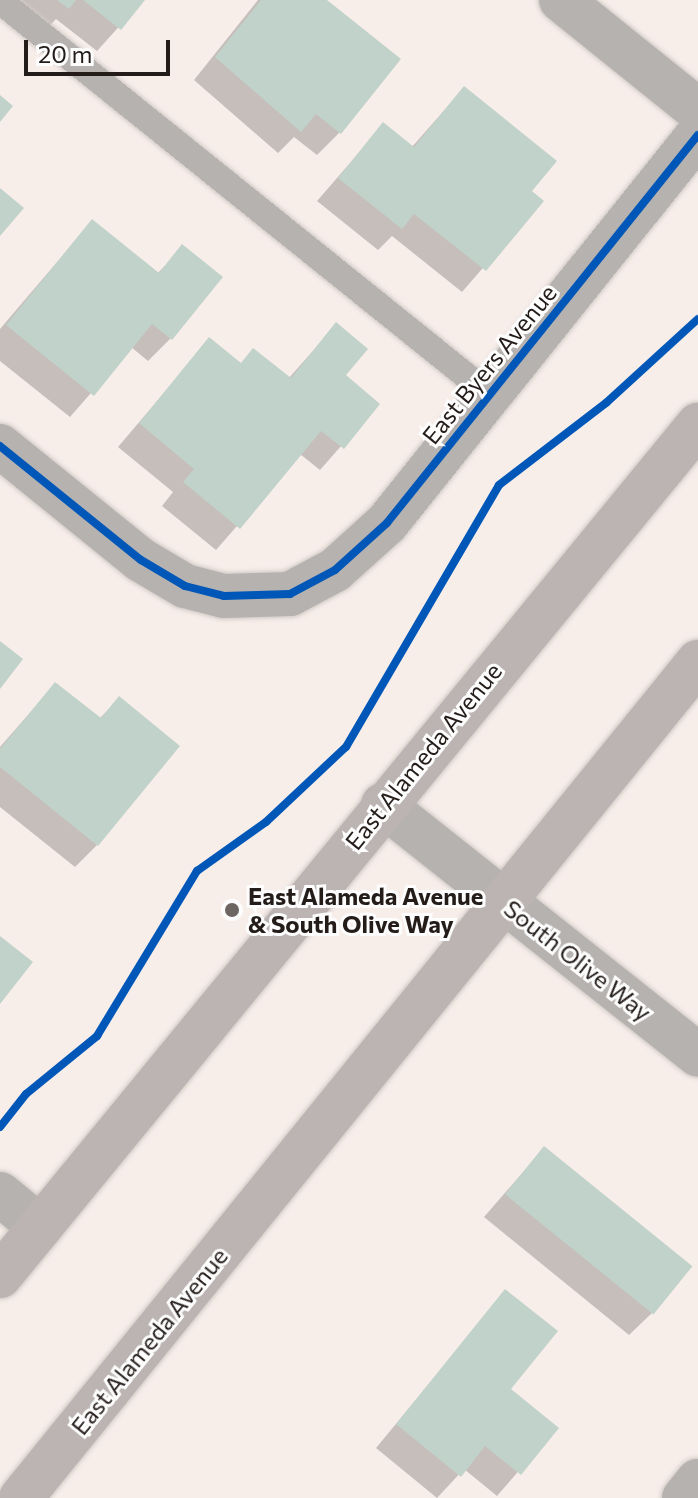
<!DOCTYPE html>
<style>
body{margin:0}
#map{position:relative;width:698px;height:1498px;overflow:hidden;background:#f7eeea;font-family:Commissioner,sans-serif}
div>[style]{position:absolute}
.shadow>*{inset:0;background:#0003}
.building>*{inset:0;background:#c1d2ca;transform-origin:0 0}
.roads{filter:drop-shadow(0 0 2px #d0c9c5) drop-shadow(0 0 2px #d0c9c5)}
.lane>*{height:26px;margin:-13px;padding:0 13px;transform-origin:13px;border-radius:13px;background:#b6b2b0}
.street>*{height:44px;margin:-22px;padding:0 22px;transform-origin:22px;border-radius:22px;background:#b6b2b0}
.primary>*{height:44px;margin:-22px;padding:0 22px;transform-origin:22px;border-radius:22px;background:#bbb4b2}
.cycleway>*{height:8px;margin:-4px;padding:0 4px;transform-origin:4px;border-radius:4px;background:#0057b8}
.dots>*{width:22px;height:22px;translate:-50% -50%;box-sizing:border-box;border:4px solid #fdfdfd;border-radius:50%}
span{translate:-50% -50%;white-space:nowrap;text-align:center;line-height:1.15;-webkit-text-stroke:6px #fdfdfd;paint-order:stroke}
.street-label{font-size:24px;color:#231c19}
.poi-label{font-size:24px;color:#231c19;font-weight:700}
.left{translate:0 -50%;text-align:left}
.scale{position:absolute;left:24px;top:40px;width:146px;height:36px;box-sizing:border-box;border:4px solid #231c19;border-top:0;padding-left:10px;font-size:24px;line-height:28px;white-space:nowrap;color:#231c19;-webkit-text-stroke:6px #fdfdfd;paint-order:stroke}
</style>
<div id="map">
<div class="shadow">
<i style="clip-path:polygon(7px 0,143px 0,97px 51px,56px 19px,45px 30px)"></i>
<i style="clip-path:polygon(258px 0,324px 0,339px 133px,317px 155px,294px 137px,278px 153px,194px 80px)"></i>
<i style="clip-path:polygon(464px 88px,529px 191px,541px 201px,462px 292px,392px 236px,378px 250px,317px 201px,383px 125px,411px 148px)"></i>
<i style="clip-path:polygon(92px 221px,157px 274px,183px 247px,170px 339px,148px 361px,131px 347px,70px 417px,0 361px,0 329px)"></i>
<i style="clip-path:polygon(336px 325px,343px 376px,378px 404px,320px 470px,300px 454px,216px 550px,162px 506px,173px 492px,118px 447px,209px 340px,239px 365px,288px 379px)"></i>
<i style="clip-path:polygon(55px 684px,99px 719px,119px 699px,97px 845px,75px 867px,0 807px,0 747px)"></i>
<i style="clip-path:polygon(544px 1148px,652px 1313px,629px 1335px,484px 1217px)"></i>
<i style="clip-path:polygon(505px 1292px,508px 1389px,556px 1428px,497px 1496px,464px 1469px,437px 1498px,376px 1448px)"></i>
</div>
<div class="building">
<i style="clip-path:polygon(57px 0,76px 0,69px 9px)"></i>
<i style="clip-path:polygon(83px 0,145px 0,121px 30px)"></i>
<i style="clip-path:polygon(261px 0,327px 0,401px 59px,341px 134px,316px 114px,301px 132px,215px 57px)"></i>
<i style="clip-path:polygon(464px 86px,557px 161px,532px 191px,544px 201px,486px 271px,414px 214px,402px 229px,338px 178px,383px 122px,414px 147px)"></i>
<i style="clip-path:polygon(0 95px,13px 106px,0 122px)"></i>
<i style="clip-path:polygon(0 188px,24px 208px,0 236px)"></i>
<i style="clip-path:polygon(92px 219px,159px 273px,182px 244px,223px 277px,172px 340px,152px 324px,94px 396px,6px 325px)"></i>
<i style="clip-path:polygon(336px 322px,368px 349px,346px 375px,380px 404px,344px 449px,321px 431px,240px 529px,183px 482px,194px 469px,139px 423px,209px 337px,241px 363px,253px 348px,291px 378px)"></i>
<i style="clip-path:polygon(0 641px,23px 659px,0 689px)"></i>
<i style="clip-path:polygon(55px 682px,101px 718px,119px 696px,180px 746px,98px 846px,0 767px,0 749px)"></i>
<i style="clip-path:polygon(0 936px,33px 962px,0 1004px)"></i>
<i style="left:544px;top:1146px;width:191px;height:62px;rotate:39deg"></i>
<i style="clip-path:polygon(505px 1289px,558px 1331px,511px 1389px,559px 1428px,521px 1475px,485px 1446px,461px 1477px,396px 1424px)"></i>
</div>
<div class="roads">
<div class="lane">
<i style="left:0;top:1px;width:629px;rotate:38.8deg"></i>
</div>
<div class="street">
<i style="left:561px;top:0;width:176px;rotate:38.8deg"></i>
<i style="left:0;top:446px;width:181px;rotate:39deg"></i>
<i style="left:141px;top:560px;width:51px;rotate:30.6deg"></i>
<i style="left:185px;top:586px;width:40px;rotate:14.4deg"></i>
<i style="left:224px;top:596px;width:66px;rotate:-1.7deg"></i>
<i style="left:290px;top:594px;width:51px;rotate:-28.1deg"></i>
<i style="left:335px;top:570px;width:70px;rotate:-42.1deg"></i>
<i style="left:387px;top:523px;width:497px;rotate:-51.3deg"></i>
<i style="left:383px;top:805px;width:402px;rotate:38.4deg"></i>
<i style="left:0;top:1194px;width:52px;rotate:39.5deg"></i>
<i style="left:684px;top:1498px;width:22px;rotate:-51deg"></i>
</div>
<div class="primary">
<i style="left:0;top:1276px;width:1101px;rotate:-50.64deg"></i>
<i style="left:21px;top:1498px;width:1076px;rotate:-51deg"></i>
</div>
</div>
<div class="cycleway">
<i style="left:0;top:446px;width:181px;rotate:39deg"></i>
<i style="left:141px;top:560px;width:51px;rotate:30.6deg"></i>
<i style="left:185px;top:586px;width:40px;rotate:14.4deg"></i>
<i style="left:224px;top:596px;width:66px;rotate:-1.7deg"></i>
<i style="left:290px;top:594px;width:51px;rotate:-28.1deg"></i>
<i style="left:335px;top:570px;width:70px;rotate:-42.1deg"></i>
<i style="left:387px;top:523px;width:497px;rotate:-51.3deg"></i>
<i style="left:0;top:1127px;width:42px;rotate:-51.8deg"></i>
<i style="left:26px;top:1094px;width:92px;rotate:-39.2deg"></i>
<i style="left:97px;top:1036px;width:193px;rotate:-58.8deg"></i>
<i style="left:197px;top:871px;width:85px;rotate:-35.4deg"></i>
<i style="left:266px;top:822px;width:110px;rotate:-43.2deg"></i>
<i style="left:346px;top:747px;width:303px;rotate:-59.7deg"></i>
<i style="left:499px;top:485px;width:136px;rotate:-37.5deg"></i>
<i style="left:607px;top:402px;width:123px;rotate:-42.4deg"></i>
</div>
<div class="dots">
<i style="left:232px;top:910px;background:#6d6662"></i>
</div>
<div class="street-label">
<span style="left:489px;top:364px;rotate:-51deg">East Byers Avenue</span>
<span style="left:423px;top:756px;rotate:-51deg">East Alameda Avenue</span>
<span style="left:578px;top:960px;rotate:38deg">South Olive Way</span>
<span style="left:149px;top:1341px;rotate:-51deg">East Alameda Avenue</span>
</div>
<div class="poi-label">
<span class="left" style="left:248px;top:910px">East Alameda Avenue<br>&amp; South Olive Way</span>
</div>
<div class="scale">20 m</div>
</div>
